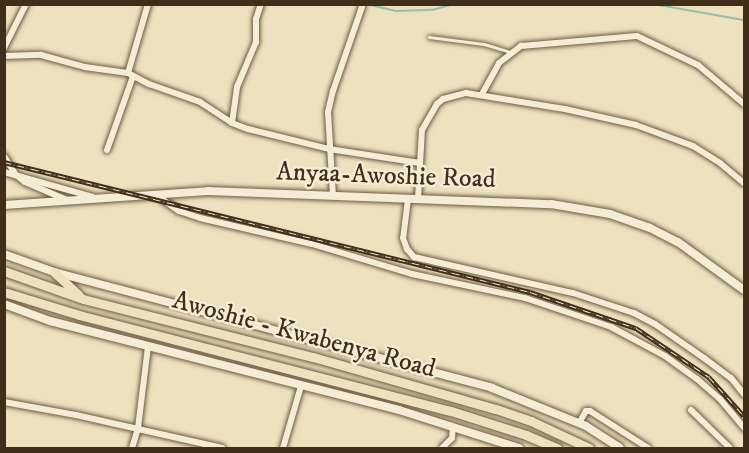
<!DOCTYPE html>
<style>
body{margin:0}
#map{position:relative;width:749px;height:453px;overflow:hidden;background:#eee1bd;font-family:"IM FELL DW Pica",serif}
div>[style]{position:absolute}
.stream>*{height:2px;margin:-1px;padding:0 1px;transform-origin:1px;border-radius:1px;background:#99beb0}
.roads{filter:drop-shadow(0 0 2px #6c5b44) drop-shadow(0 0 2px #6c5b44)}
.lane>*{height:3px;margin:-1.5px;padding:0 1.5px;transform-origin:1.5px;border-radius:1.5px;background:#f4ecd4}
.street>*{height:6px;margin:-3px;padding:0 3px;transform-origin:3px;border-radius:3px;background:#f4ecd4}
.secondary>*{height:8px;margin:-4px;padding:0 4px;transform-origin:4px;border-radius:4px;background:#f4ecd4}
.primary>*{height:9px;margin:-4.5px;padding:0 4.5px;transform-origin:4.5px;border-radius:4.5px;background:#eee1bd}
.rail>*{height:4.5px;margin-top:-2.25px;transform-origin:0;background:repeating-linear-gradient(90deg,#f4ecd4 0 7px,#402e1b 0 14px);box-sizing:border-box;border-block:2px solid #402e1b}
span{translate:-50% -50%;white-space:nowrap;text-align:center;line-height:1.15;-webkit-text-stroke:5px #f4ecd4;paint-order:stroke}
.street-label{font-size:26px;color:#402e1b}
.frame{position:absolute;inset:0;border:6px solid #402e1b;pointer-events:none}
</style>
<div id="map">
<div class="stream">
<i style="left:366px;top:4px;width:32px;rotate:13deg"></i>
<i style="left:397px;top:11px;width:35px;rotate:-2deg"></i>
<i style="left:432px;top:10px;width:24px;rotate:-15deg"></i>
<i style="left:653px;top:4px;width:92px;rotate:10deg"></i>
</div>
<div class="roads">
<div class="lane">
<i style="left:429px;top:37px;width:55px;rotate:7.3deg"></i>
<i style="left:484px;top:44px;width:27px;rotate:17deg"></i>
</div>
<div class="street">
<i style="left:4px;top:48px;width:49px;rotate:-63.4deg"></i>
<i style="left:4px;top:56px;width:37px;rotate:-2deg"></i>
<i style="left:41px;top:55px;width:46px;rotate:15.3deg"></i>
<i style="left:85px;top:67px;width:43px;rotate:7.9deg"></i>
<i style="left:128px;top:73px;width:24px;rotate:28deg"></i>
<i style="left:149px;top:84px;width:54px;rotate:19.4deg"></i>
<i style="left:200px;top:102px;width:38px;rotate:33deg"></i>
<i style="left:232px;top:123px;width:17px;rotate:21deg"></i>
<i style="left:248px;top:129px;width:83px;rotate:13.9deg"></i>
<i style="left:329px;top:149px;width:92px;rotate:8.7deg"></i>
<i style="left:128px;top:73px;width:72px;rotate:-73.8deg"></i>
<i style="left:482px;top:94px;width:35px;rotate:-61deg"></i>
<i style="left:499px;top:63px;width:28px;rotate:-38deg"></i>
<i style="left:521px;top:46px;width:116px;rotate:-4.9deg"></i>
<i style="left:637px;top:36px;width:68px;rotate:25.4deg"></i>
<i style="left:698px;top:65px;width:60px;rotate:40.3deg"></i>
<i style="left:232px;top:123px;width:36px;rotate:-82deg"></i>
<i style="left:237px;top:87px;width:49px;rotate:-67.1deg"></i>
<i style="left:256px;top:42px;width:23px;rotate:-90deg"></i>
<i style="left:256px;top:19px;width:16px;rotate:-72deg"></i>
<i style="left:107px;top:150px;width:78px;rotate:-70.6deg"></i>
<i style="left:4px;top:156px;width:22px;rotate:58deg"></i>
<i style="left:16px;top:175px;width:11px;rotate:38deg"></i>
<i style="left:25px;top:182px;width:46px;rotate:23.2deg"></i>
<i style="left:4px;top:172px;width:92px;rotate:15.7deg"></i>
<i style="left:156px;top:195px;width:28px;rotate:35deg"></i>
<i style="left:179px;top:211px;width:22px;rotate:18deg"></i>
<i style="left:200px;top:218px;width:115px;rotate:13.1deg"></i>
<i style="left:312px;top:244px;width:104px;rotate:16.7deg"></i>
<i style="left:412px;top:274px;width:116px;rotate:12deg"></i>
<i style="left:525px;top:298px;width:91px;rotate:18.6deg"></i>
<i style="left:611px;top:327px;width:61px;rotate:28.2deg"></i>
<i style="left:665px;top:356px;width:39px;rotate:36deg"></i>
<i style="left:697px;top:379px;width:30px;rotate:41deg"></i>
<i style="left:720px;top:399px;width:38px;rotate:50deg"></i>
<i style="left:333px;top:196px;width:84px;rotate:-93.4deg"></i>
<i style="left:328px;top:112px;width:22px;rotate:-77deg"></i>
<i style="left:333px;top:91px;width:92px;rotate:-71deg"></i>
<i style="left:408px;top:199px;width:39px;rotate:97deg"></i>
<i style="left:403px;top:238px;width:12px;rotate:70deg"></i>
<i style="left:407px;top:249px;width:11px;rotate:49deg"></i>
<i style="left:414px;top:257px;width:163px;rotate:12.8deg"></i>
<i style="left:573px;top:293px;width:64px;rotate:18.2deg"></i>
<i style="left:634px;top:313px;width:24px;rotate:28deg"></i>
<i style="left:655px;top:324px;width:60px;rotate:34.8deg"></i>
<i style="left:704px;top:358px;width:34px;rotate:37deg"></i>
<i style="left:731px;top:378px;width:21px;rotate:51deg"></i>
<i style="left:418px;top:199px;width:69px;rotate:-86.7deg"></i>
<i style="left:422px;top:130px;width:30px;rotate:-60deg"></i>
<i style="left:437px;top:104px;width:8px;rotate:-40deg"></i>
<i style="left:443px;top:99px;width:24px;rotate:-15deg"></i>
<i style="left:466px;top:93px;width:100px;rotate:9.2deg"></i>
<i style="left:565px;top:109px;width:73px;rotate:12.7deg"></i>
<i style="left:636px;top:125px;width:61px;rotate:20.2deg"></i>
<i style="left:693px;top:146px;width:32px;rotate:32deg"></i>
<i style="left:720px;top:163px;width:31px;rotate:40deg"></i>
<i style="left:4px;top:402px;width:73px;rotate:10.2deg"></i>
<i style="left:76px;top:415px;width:150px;rotate:12.7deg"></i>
<i style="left:691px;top:410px;width:54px;rotate:44.3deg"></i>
<i style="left:579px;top:423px;width:14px;rotate:-60deg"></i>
<i style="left:586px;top:411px;width:4px"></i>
<i style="left:590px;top:411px;width:69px;rotate:32.5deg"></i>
<i style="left:132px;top:448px;width:21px;rotate:-73deg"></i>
<i style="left:138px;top:428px;width:82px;rotate:-83deg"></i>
<i style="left:283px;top:448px;width:65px;rotate:-73.8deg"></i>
<i style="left:442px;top:448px;width:14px;rotate:-45deg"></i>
<i style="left:452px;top:438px;width:11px;rotate:-85deg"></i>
</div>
<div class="secondary">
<i style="left:4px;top:205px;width:204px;rotate:-3.9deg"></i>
<i style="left:208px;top:191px;width:343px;rotate:2.2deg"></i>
<i style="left:551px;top:204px;width:60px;rotate:9.6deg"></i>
<i style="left:610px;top:214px;width:42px;rotate:19.3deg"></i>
<i style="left:650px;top:228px;width:31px;rotate:27deg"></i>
<i style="left:678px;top:242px;width:82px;rotate:36deg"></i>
<i style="left:4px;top:254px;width:53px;rotate:19.8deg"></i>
<i style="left:54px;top:272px;width:453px;rotate:14.8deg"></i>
<i style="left:492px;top:388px;width:101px;rotate:22deg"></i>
<i style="left:586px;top:426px;width:40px;rotate:32.9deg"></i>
<i style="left:4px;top:304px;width:49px;rotate:20.3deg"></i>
<i style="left:50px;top:321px;width:360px;rotate:14.3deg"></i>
<i style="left:399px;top:410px;width:126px;rotate:17.6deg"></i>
</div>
<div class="primary">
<i style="left:4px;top:271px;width:84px;rotate:19.5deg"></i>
<i style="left:83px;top:299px;width:237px;rotate:14.2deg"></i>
<i style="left:313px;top:357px;width:190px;rotate:15.9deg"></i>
<i style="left:496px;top:409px;width:37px;rotate:19deg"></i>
<i style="left:531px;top:421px;width:64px;rotate:25deg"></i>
<i style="left:54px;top:272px;width:34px;rotate:43deg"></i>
<i style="left:4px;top:292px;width:78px;rotate:17deg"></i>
<i style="left:79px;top:315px;width:384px;rotate:14.5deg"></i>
<i style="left:451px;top:411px;width:79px;rotate:17.7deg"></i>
<i style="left:526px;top:435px;width:34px;rotate:23deg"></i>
</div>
</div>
<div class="rail">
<i style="left:4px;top:162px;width:542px;rotate:13.88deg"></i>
<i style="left:530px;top:292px;width:112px;rotate:18.8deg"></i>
<i style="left:636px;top:328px;width:88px;rotate:33.9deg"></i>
<i style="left:709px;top:377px;width:52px;rotate:48.1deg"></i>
</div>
<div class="street-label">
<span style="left:386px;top:176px;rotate:2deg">Anyaa-Awoshie Road</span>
<span style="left:304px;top:335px;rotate:15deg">Awoshie - Kwabenya Road</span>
</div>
<div class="frame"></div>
</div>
